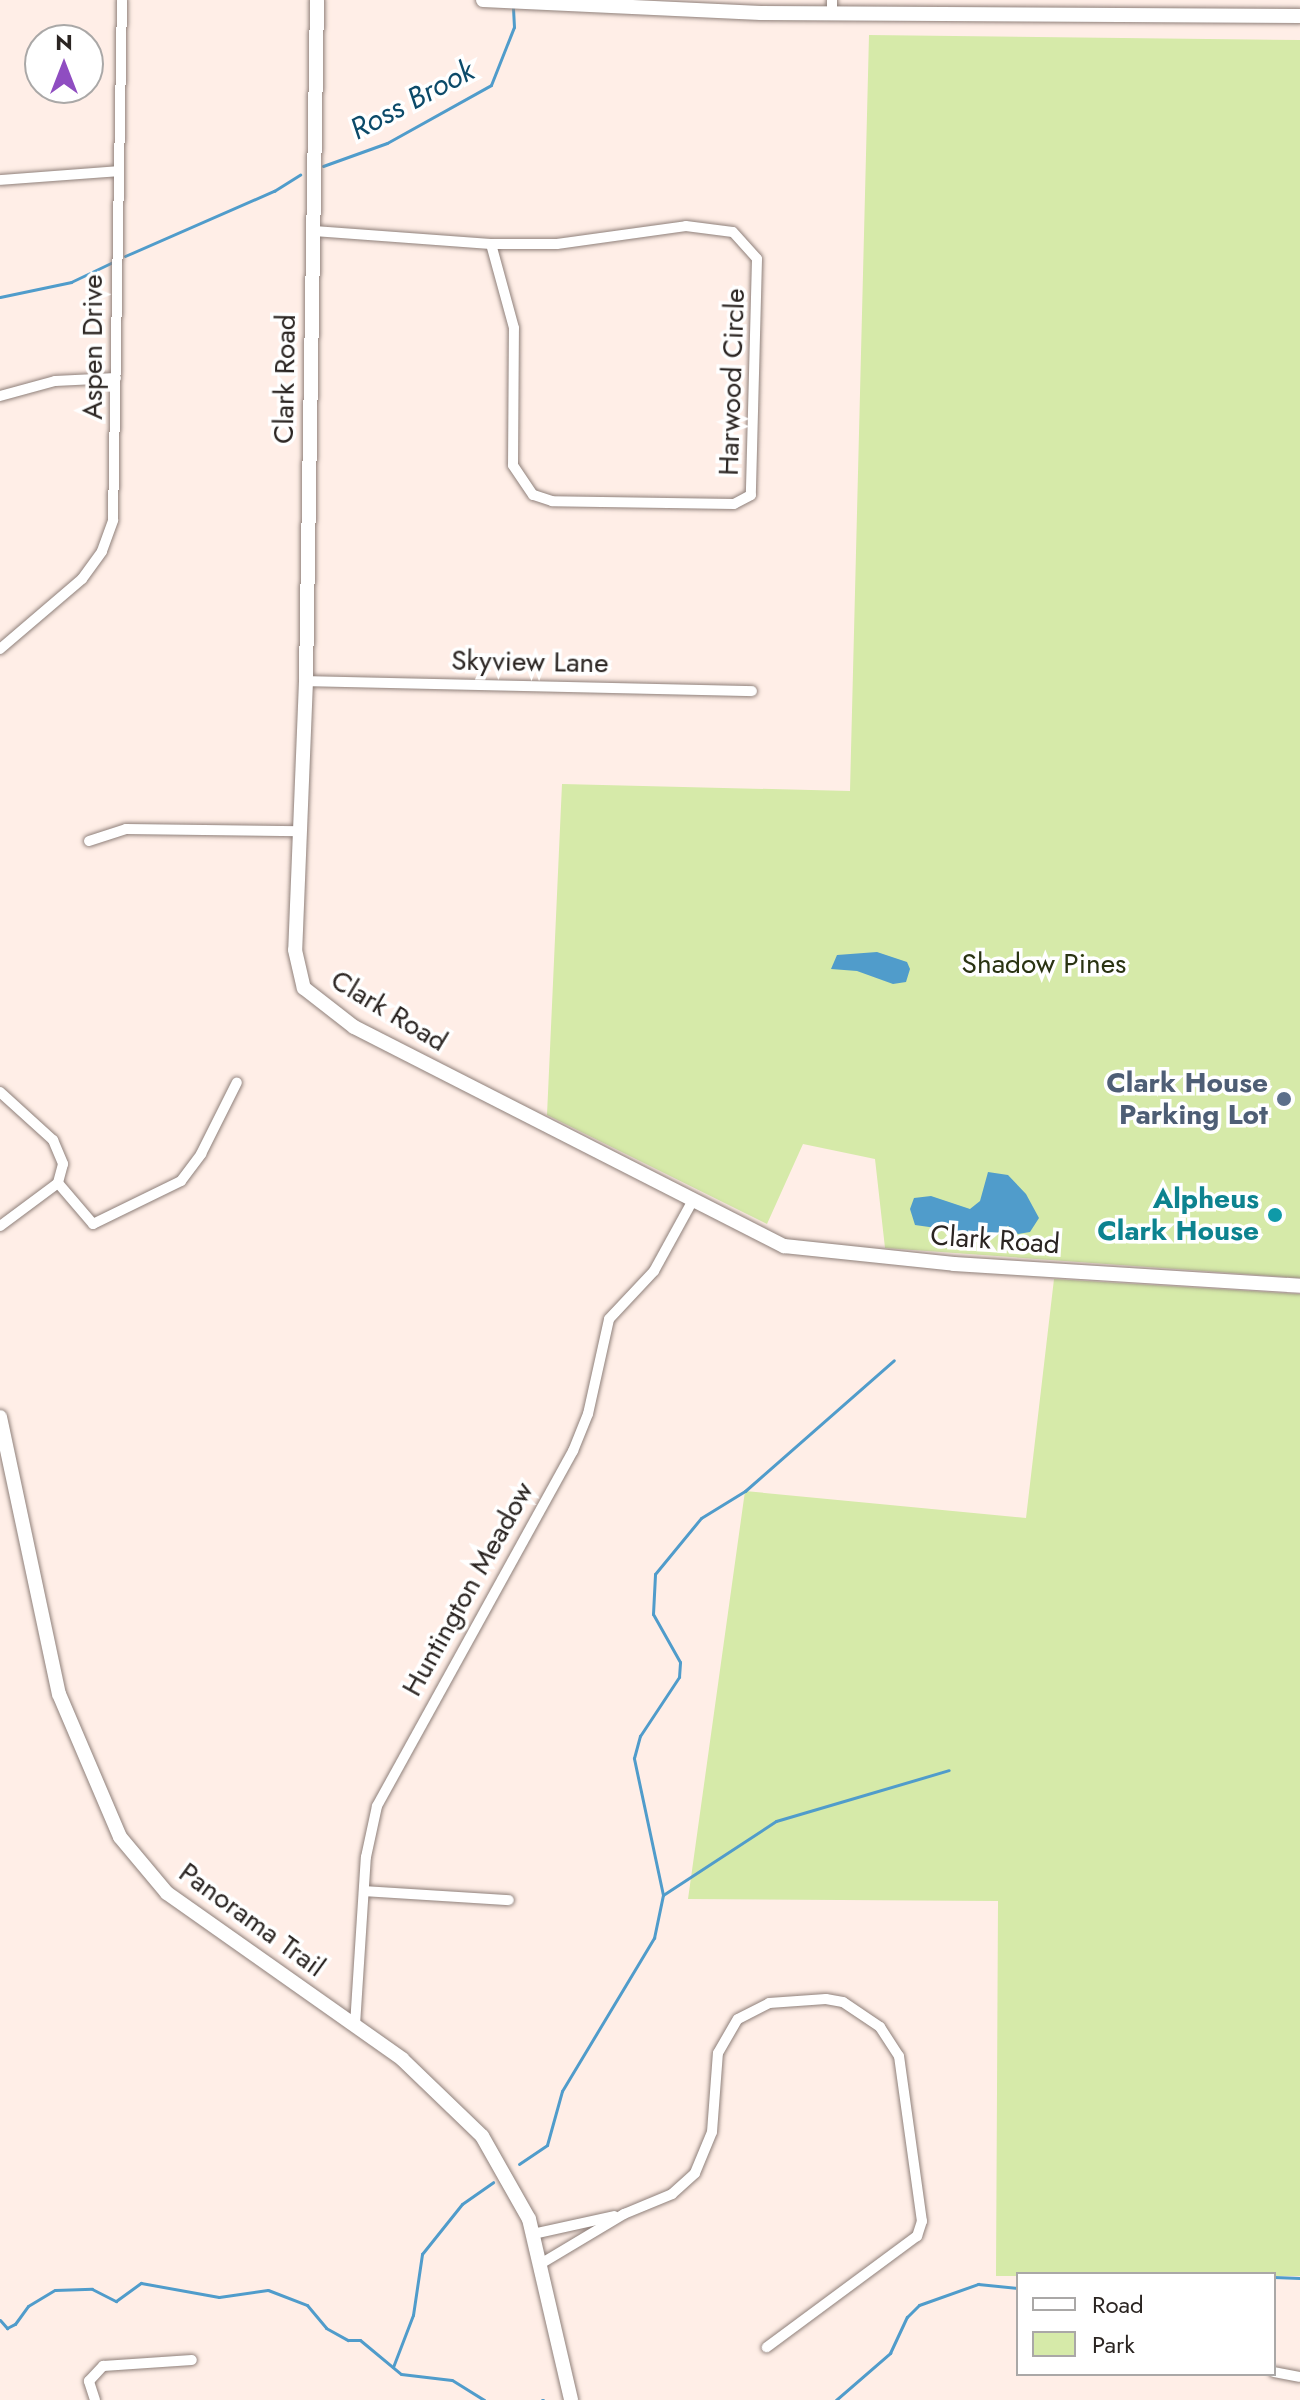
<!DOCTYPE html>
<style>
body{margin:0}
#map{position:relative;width:1300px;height:2400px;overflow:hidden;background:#ffeee7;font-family:Jost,sans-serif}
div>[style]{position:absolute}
.green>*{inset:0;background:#d6eaa9}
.water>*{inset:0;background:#509ccb}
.stream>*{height:3px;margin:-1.5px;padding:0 1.5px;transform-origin:1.5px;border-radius:1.5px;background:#509ccb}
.roads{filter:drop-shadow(0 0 2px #8f807a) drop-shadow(0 0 2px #8f807a)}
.street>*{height:10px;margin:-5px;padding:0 5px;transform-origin:5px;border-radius:5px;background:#fff}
.secondary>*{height:14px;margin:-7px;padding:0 7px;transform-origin:7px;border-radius:7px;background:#fff}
.dots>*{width:22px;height:22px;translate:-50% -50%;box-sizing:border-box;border:4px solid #fff;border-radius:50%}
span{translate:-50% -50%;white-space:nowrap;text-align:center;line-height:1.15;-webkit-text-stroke:7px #fff;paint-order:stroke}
.street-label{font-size:28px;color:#2b2522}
.park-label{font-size:28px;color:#2a3312}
.service-label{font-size:28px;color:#4e5e75;font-weight:700}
.right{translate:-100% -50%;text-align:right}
.culture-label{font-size:28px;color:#0d838f;font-weight:700}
.water-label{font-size:30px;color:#0c4a69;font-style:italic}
.legend{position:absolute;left:1016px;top:2272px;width:260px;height:104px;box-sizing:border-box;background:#fff;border:2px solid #aaa8a7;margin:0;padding:10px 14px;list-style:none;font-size:24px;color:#2b2522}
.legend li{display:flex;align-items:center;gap:16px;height:40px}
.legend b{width:40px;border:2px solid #aaa8a7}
.north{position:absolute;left:24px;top:24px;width:80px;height:80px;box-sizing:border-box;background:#fff;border:2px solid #aaa8a7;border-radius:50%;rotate:0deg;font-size:22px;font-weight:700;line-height:32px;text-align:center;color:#2b2522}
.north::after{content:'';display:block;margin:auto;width:28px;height:36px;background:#8f4dc1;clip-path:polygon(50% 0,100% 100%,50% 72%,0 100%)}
</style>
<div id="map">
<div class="green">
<i style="clip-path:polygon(869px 35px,1300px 40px,1300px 1278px,885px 1248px,875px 1159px,803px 1144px,767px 1224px,547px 1115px,562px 784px,850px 791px)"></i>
<i style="clip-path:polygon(1054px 1279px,1300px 1294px,1300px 2276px,996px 2276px,998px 1901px,688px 1899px,745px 1491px,1026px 1518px)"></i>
</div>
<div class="water">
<i style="clip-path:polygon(877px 952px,907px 962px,910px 969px,906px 982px,893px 984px,857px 971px,831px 969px,837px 955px)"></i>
<i style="clip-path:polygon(988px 1172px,1008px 1175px,1026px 1194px,1039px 1218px,1030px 1232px,1018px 1234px,1008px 1226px,993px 1236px,915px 1225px,910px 1209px,914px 1198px,931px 1196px,970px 1209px,980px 1201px)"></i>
</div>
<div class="stream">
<i style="left:323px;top:166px;width:68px;rotate:-19.8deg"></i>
<i style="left:387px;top:143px;width:119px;rotate:-29.1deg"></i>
<i style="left:491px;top:85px;width:62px;rotate:-68.4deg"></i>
<i style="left:514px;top:27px;width:21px;rotate:-93deg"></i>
<i style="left:125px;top:256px;width:163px;rotate:-23.6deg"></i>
<i style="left:274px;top:191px;width:31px;rotate:-32deg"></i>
<i style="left:0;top:297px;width:73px;rotate:-11.9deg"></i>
<i style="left:71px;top:282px;width:47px;rotate:-25.5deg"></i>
<i style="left:663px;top:1895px;width:135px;rotate:-33.2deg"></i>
<i style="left:776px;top:1821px;width:180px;rotate:-16.4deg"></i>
<i style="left:519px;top:2164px;width:34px;rotate:-34deg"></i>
<i style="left:547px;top:2145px;width:56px;rotate:-74.5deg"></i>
<i style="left:562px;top:2091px;width:179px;rotate:-59deg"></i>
<i style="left:654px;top:1938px;width:44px;rotate:-78.2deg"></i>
<i style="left:663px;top:1895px;width:140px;rotate:-102deg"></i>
<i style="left:634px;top:1758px;width:23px;rotate:-75deg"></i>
<i style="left:640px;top:1736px;width:71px;rotate:-56.5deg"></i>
<i style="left:679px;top:1677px;width:15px;rotate:-86deg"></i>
<i style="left:680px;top:1662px;width:55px;rotate:-119.4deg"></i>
<i style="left:653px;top:1614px;width:40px;rotate:-87.1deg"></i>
<i style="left:655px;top:1574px;width:72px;rotate:-50.6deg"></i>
<i style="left:701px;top:1518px;width:52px;rotate:-31.5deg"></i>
<i style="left:745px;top:1491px;width:198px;rotate:-41.3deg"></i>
<i style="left:1274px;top:2277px;width:26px;rotate:2deg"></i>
<i style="left:0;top:2320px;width:11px;rotate:49deg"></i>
<i style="left:7px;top:2328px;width:9px;rotate:-27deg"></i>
<i style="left:15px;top:2324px;width:22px;rotate:-54deg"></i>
<i style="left:28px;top:2306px;width:31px;rotate:-31deg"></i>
<i style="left:55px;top:2290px;width:37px;rotate:-2deg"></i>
<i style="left:92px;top:2289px;width:27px;rotate:27deg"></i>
<i style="left:116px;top:2301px;width:31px;rotate:-36deg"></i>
<i style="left:141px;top:2283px;width:79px;rotate:10.2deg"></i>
<i style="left:219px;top:2297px;width:49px;rotate:-8.1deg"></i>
<i style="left:268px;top:2290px;width:42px;rotate:21deg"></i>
<i style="left:307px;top:2305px;width:30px;rotate:50deg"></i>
<i style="left:326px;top:2328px;width:25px;rotate:29deg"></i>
<i style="left:348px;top:2340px;width:12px"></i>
<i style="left:360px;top:2340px;width:53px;rotate:39.7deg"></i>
<i style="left:401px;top:2374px;width:51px;rotate:6.7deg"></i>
<i style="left:452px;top:2380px;width:38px;rotate:32deg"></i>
<i style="left:393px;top:2367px;width:56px;rotate:-69deg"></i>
<i style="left:413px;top:2315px;width:62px;rotate:-81.6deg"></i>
<i style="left:422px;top:2254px;width:64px;rotate:-51.3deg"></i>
<i style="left:462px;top:2204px;width:38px;rotate:-35deg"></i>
<i style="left:542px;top:2400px;width:1px"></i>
<i style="left:836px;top:2400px;width:72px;rotate:-41deg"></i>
<i style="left:890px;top:2353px;width:40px;rotate:-65deg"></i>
<i style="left:907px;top:2317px;width:17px;rotate:-45deg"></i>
<i style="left:919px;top:2305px;width:63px;rotate:-19.6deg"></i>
<i style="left:978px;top:2284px;width:40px;rotate:5.7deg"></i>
</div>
<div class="roads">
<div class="street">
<i style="left:832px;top:14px;width:14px;rotate:-90deg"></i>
<i style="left:0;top:180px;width:119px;rotate:-4.3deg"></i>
<i style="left:686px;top:226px;width:47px;rotate:7.3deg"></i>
<i style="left:733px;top:232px;width:36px;rotate:48deg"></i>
<i style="left:757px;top:259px;width:236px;rotate:91.5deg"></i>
<i style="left:751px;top:495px;width:19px;rotate:152deg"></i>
<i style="left:734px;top:504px;width:182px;rotate:-179.1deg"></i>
<i style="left:552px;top:501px;width:20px;rotate:-162deg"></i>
<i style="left:533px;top:495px;width:36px;rotate:-124deg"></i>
<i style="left:513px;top:465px;width:137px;rotate:-89.6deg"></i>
<i style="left:514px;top:328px;width:87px;rotate:-105.3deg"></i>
<i style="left:491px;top:244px;width:66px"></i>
<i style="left:557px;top:244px;width:130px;rotate:-7.9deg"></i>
<i style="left:314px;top:231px;width:177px;rotate:4.2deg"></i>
<i style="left:0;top:396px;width:57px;rotate:-15.3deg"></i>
<i style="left:55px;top:381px;width:61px;rotate:-2.8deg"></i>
<i style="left:0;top:649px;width:108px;rotate:-40.5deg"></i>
<i style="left:82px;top:579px;width:34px;rotate:-54deg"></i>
<i style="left:102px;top:551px;width:33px;rotate:-70deg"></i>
<i style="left:113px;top:520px;width:520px;rotate:-89.01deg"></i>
<i style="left:306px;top:681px;width:446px;rotate:1.3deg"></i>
<i style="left:89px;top:841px;width:39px;rotate:-18deg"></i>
<i style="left:126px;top:829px;width:175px;rotate:0.7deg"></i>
<i style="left:0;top:1092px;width:72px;rotate:42.2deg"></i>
<i style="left:53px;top:1140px;width:26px;rotate:67deg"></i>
<i style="left:63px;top:1164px;width:20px;rotate:105deg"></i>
<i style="left:58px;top:1183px;width:72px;rotate:143.4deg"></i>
<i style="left:58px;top:1183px;width:54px;rotate:49.5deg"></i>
<i style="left:93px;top:1224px;width:98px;rotate:-26deg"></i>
<i style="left:181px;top:1181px;width:34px;rotate:-53deg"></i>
<i style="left:201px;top:1154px;width:80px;rotate:-63.4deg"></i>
<i style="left:364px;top:1891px;width:145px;rotate:3.6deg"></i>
<i style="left:355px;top:2025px;width:168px;rotate:-86.3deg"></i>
<i style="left:366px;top:1857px;width:52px;rotate:-77.8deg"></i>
<i style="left:377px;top:1806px;width:406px;rotate:-61.1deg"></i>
<i style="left:573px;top:1451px;width:40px;rotate:-68deg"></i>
<i style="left:588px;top:1414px;width:97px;rotate:-77.5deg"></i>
<i style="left:609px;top:1319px;width:66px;rotate:-46.8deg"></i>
<i style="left:654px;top:1271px;width:79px;rotate:-61.2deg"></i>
<i style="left:533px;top:2234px;width:83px;rotate:-12.5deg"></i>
<i style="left:542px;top:2263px;width:96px;rotate:-30.9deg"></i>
<i style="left:624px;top:2214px;width:52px;rotate:-22.6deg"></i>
<i style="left:672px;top:2194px;width:31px;rotate:-42deg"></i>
<i style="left:695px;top:2173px;width:44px;rotate:-67.5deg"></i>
<i style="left:712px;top:2132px;width:79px;rotate:-85.7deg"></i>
<i style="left:718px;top:2053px;width:39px;rotate:-60deg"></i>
<i style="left:738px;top:2019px;width:35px;rotate:-27deg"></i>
<i style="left:769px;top:2003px;width:57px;rotate:-4deg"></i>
<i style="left:826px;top:1999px;width:17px;rotate:10deg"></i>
<i style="left:843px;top:2002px;width:45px;rotate:34deg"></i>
<i style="left:880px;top:2027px;width:35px;rotate:57deg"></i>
<i style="left:899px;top:2056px;width:167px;rotate:82.1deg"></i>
<i style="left:922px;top:2221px;width:16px;rotate:108deg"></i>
<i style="left:917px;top:2236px;width:187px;rotate:143.5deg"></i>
<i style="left:1274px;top:2372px;width:26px;rotate:11deg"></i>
<i style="left:95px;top:2400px;width:20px;rotate:-108deg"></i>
<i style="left:89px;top:2381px;width:21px;rotate:-47deg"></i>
<i style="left:103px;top:2366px;width:89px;rotate:-3.9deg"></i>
</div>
<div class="secondary">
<i style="left:317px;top:0;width:681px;rotate:90.93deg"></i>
<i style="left:306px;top:681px;width:269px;rotate:92.3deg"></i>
<i style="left:295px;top:950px;width:39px;rotate:77deg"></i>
<i style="left:304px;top:988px;width:63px;rotate:38deg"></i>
<i style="left:354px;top:1027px;width:483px;rotate:27deg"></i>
<i style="left:784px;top:1246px;width:171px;rotate:6deg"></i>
<i style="left:954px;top:1264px;width:347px;rotate:3.6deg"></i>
<i style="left:483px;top:0;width:278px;rotate:2.7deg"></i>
<i style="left:761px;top:13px;width:539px;rotate:0.32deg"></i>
<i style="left:0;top:1417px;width:283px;rotate:78deg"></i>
<i style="left:59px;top:1694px;width:155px;rotate:66.9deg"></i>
<i style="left:120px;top:1837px;width:73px;rotate:50deg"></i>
<i style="left:167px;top:1893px;width:288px;rotate:35.2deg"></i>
<i style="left:402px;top:2059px;width:111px;rotate:43.9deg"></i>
<i style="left:482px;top:2136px;width:95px;rotate:60.5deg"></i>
<i style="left:529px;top:2219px;width:186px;rotate:76.9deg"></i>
</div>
</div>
<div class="dots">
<i style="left:1284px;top:1099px;background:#5c6f8a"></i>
<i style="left:1275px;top:1215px;background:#0f9aa8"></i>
</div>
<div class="street-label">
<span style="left:93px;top:347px;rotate:-90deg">Aspen Drive</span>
<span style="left:285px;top:379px;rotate:-89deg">Clark Road</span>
<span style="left:732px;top:382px;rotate:-88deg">Harwood Circle</span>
<span style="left:530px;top:662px;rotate:1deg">Skyview Lane</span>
<span style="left:389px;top:1011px;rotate:31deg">Clark Road</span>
<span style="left:995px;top:1240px;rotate:4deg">Clark Road</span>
<span style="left:468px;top:1589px;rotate:-61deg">Huntington Meadow</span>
<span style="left:252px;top:1920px;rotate:36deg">Panorama Trail</span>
</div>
<div class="park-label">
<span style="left:1044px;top:964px">Shadow Pines</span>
</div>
<div class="service-label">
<span class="right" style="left:1268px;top:1099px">Clark House<br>Parking Lot</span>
</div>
<div class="culture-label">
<span class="right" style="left:1259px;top:1215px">Alpheus<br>Clark House</span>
</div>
<div class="water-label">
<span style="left:412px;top:100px;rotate:-28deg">Ross Brook</span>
</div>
<ul class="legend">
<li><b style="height:10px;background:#fff"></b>Road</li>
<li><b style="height:22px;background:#d6eaa9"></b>Park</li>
</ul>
<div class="north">N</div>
</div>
